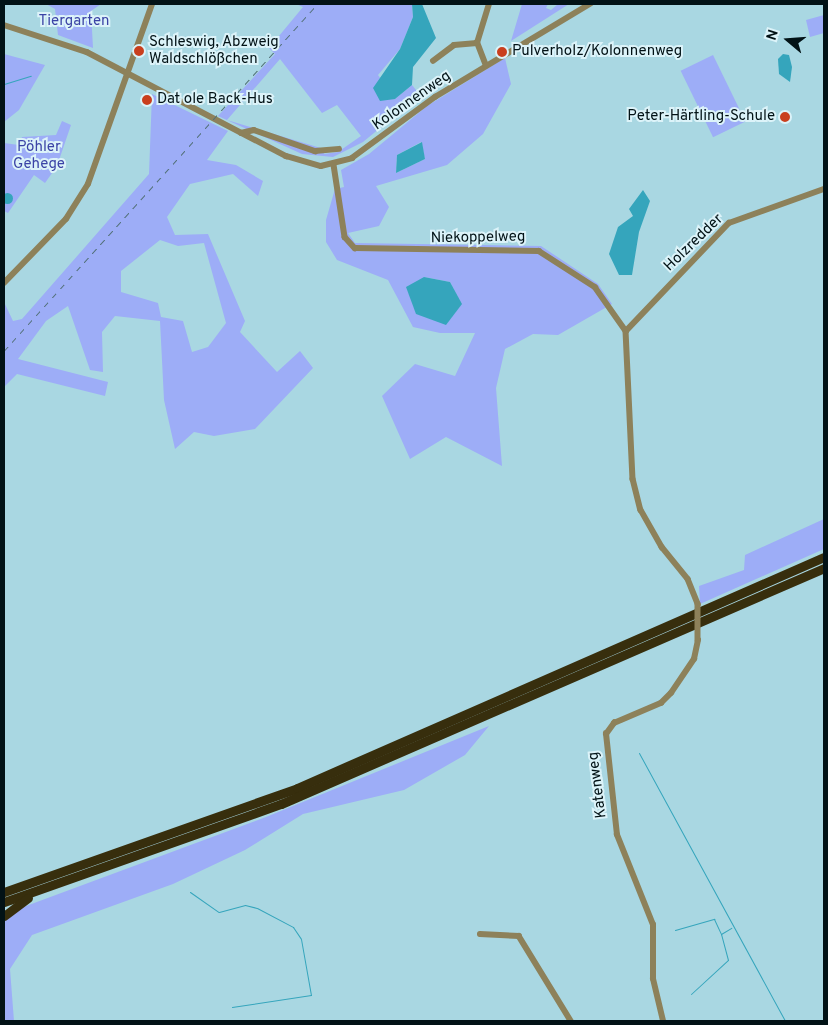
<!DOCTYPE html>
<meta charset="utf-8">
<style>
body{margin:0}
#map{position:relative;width:828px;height:1025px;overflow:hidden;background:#a9d7e2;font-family:Overpass,sans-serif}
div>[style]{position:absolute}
.green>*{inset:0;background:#9dadf7;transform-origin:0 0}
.water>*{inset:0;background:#35a5bc}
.round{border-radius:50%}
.stream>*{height:1px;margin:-0.5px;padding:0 0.5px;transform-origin:0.5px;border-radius:0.5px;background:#35a5bc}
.minor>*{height:5.5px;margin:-2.75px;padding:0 2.75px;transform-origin:2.75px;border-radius:2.75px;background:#8d815a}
.highway>*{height:9px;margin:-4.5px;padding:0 4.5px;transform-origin:4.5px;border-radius:4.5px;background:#372e0d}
.rail>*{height:1px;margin-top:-0.5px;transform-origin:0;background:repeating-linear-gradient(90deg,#516f76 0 6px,transparent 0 12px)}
.minor-bridge>*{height:5.5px;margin:-2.75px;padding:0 2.75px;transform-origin:2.75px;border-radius:2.75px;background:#8d815a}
.dots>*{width:14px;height:14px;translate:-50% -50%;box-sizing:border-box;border:2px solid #dcf3f9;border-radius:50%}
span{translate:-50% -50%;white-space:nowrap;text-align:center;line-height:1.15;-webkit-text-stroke:4px #dcf3f9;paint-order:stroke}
.park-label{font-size:15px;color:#3b43a6}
.poi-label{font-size:15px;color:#021216}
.left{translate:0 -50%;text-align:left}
.right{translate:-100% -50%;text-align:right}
.street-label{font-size:15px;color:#021216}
.frame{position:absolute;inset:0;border:5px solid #021216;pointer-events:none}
.north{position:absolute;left:763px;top:15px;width:50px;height:50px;-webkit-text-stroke:4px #dcf3f9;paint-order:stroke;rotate:288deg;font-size:14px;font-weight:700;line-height:20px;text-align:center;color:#021216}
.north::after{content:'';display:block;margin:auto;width:18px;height:22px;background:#021216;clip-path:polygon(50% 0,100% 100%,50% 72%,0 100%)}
</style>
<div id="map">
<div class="green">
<i style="clip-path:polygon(46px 4px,101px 4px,91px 11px,93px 48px,58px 35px,55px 9px)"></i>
<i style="clip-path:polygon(evenodd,296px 4px,412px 4px,413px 17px,400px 49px,378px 75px,395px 99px,412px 85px,420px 95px,363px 142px,333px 157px,302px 154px,218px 116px,275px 54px,269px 48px,303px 7px,296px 4px,280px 59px,322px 113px,337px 105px,361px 136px,338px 152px,324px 154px,324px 149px,227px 120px,280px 59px)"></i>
<i style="clip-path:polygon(522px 4px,548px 4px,546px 8px,551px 10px,558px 4px,569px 4px,511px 41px)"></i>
<i style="clip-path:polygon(824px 15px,824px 33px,810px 37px,806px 20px)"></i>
<i style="clip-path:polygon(4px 54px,45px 65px,19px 110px,4px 122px)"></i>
<i style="left:713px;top:55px;width:74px;height:36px;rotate:64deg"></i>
<i style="clip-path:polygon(evenodd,505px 58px,511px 84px,483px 134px,447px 165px,376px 186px,389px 207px,379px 226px,348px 233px,355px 243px,541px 246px,598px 284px,612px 304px,558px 335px,533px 334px,505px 349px,496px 388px,502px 466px,446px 437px,410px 459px,382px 396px,415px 364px,455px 376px,475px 333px,440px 333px,413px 327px,388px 280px,337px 260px,326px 242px,326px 220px,335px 189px,344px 187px,341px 170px,369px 154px,427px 106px,505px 58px,421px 142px,425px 159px,396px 173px,397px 155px,421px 142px,505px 58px,424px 277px,450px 282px,455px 292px,424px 277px)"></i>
<i style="clip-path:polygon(evenodd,152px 94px,228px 131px,207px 160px,236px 165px,263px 181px,258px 196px,233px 174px,190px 184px,167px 217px,175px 235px,208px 234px,245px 321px,240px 332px,277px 372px,300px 351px,313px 368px,255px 429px,214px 436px,194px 432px,175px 449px,164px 400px,160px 321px,115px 316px,102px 332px,103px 372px,90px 370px,68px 306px,46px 321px,18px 359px,108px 382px,105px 396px,17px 374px,4px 387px,4px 302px,13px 321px,22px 319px,149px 174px,152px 94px,160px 240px,178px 246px,204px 243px,226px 323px,208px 347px,192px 352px,183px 321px,161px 317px,158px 303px,121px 292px,121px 271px,160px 240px)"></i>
<i style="clip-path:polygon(62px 121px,71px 125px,57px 166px,45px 183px,34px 175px,8px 213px,4px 211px,4px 143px,19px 145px,22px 137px,56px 135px)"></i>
<i style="clip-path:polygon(824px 519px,824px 549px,700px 604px,699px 586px,744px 570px,745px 555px)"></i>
<i style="clip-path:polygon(489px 726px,465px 755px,404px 790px,303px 814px,245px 850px,173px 884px,32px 935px,10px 969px,14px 1021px,4px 1021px,4px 922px,18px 909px,266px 817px)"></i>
</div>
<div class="water">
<i style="clip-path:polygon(412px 4px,422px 4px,436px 38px,413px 67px,412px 85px,395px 99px,380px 101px,373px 88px,400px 49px,413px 17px)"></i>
<i style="clip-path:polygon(783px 54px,789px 55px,792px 67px,790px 82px,779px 74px,778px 59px)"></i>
<i style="clip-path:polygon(422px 142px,425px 159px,396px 173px,397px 155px)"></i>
<i style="clip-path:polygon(643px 190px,650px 201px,639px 232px,632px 275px,619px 275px,609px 254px,618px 227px,633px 216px,629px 209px)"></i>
<i class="round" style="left:1.5px;top:192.5px;width:11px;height:11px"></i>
<i style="clip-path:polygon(424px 277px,450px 282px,462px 304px,446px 325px,416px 314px,406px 287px)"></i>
</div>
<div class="stream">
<i style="left:4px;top:84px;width:28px;rotate:-17deg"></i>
<i style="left:639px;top:753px;width:305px;rotate:61.4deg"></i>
<i style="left:190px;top:892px;width:35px;rotate:35deg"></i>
<i style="left:219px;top:912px;width:27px;rotate:-15deg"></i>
<i style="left:245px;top:905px;width:12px;rotate:14deg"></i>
<i style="left:257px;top:908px;width:41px;rotate:27.8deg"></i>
<i style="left:293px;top:927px;width:14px;rotate:56deg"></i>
<i style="left:301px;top:939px;width:57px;rotate:79.9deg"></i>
<i style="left:311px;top:995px;width:80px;rotate:171.4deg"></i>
<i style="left:675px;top:930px;width:41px;rotate:-15.8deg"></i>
<i style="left:714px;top:919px;width:17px;rotate:65deg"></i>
<i style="left:721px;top:934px;width:12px;rotate:-31deg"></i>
<i style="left:691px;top:994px;width:50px;rotate:-42.6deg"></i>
<i style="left:728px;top:960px;width:27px;rotate:-105deg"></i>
</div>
<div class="minor">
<i style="left:4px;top:25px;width:87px;rotate:18deg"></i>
<i style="left:87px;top:52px;width:225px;rotate:27.6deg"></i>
<i style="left:286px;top:156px;width:36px;rotate:16deg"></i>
<i style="left:321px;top:166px;width:32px;rotate:-14deg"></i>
<i style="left:352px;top:158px;width:103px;rotate:-36.3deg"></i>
<i style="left:435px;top:97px;width:181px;rotate:-31deg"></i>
<i style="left:433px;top:61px;width:26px;rotate:-37deg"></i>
<i style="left:454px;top:45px;width:23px;rotate:-5deg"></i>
<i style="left:486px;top:66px;width:25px;rotate:-111deg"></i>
<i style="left:477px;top:43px;width:41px;rotate:-72.9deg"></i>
<i style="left:241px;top:133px;width:13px;rotate:-13deg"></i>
<i style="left:254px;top:130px;width:65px;rotate:19deg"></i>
<i style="left:315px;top:151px;width:24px;rotate:-5deg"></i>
<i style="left:334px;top:165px;width:73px;rotate:81.3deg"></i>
<i style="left:345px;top:237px;width:15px;rotate:48deg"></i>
<i style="left:355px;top:248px;width:184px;rotate:0.9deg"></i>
<i style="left:539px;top:251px;width:67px;rotate:32.7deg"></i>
<i style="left:595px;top:287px;width:54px;rotate:54.8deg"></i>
<i style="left:626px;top:331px;width:148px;rotate:87.3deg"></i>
<i style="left:633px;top:479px;width:32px;rotate:76deg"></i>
<i style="left:641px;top:510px;width:43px;rotate:60.4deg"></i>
<i style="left:662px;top:547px;width:41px;rotate:50.9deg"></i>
<i style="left:688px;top:579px;width:27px;rotate:68deg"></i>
<i style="left:4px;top:283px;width:89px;rotate:-45.9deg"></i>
<i style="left:66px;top:219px;width:41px;rotate:-57.8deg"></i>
<i style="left:88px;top:184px;width:191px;rotate:-70.4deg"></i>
<i style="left:626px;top:331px;width:149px;rotate:-46.4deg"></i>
<i style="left:729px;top:223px;width:101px;rotate:-19.7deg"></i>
<i style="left:480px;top:934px;width:39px;rotate:3deg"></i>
<i style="left:519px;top:936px;width:100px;rotate:58.5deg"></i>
<i style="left:663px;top:1021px;width:43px;rotate:-103.4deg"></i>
<i style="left:653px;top:979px;width:54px;rotate:-90deg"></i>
<i style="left:653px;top:925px;width:97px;rotate:-111.8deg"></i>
<i style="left:617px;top:835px;width:102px;rotate:-96.2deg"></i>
<i style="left:606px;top:734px;width:14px;rotate:-54deg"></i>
<i style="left:614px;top:723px;width:51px;rotate:-23.1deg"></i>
<i style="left:661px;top:703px;width:14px;rotate:-45deg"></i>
<i style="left:671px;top:693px;width:41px;rotate:-55.9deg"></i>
<i style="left:694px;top:659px;width:19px;rotate:-78deg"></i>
</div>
<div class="highway">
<i style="left:4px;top:892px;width:311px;rotate:-19.5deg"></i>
<i style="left:297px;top:788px;width:575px;rotate:-23.67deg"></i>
<i style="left:4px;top:902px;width:294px;rotate:-19.5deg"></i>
<i style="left:281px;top:804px;width:592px;rotate:-23.49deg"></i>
<i style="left:4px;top:916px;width:30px;rotate:-37deg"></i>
</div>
<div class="rail">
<i style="left:4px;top:351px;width:468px;rotate:-47.9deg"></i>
</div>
<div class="minor-bridge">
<i style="left:698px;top:604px;width:36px;rotate:90deg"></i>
</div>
<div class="dots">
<i style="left:139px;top:51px;background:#c93f1e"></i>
<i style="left:502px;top:52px;background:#c93f1e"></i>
<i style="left:147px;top:100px;background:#c93f1e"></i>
<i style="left:785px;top:117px;background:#c93f1e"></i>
</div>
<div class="park-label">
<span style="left:74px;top:22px">Tiergarten</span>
<span style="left:39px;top:156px">Pöhler<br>Gehege</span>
</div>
<div class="poi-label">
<span class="left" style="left:149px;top:51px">Schleswig, Abzweig<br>Waldschlößchen</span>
<span class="left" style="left:512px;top:52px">Pulverholz/Kolonnenweg</span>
<span class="left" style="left:157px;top:100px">Dat ole Back-Hus</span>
<span class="right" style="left:775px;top:117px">Peter-Härtling-Schule</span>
</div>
<div class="street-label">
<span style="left:412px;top:101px;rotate:-35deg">Kolonnenweg</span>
<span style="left:478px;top:238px;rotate:-1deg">Niekoppelweg</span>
<span style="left:694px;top:243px;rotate:-44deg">Holzredder</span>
<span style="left:598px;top:785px;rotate:-97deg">Katenweg</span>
</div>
<div class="frame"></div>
<div class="north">N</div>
</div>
